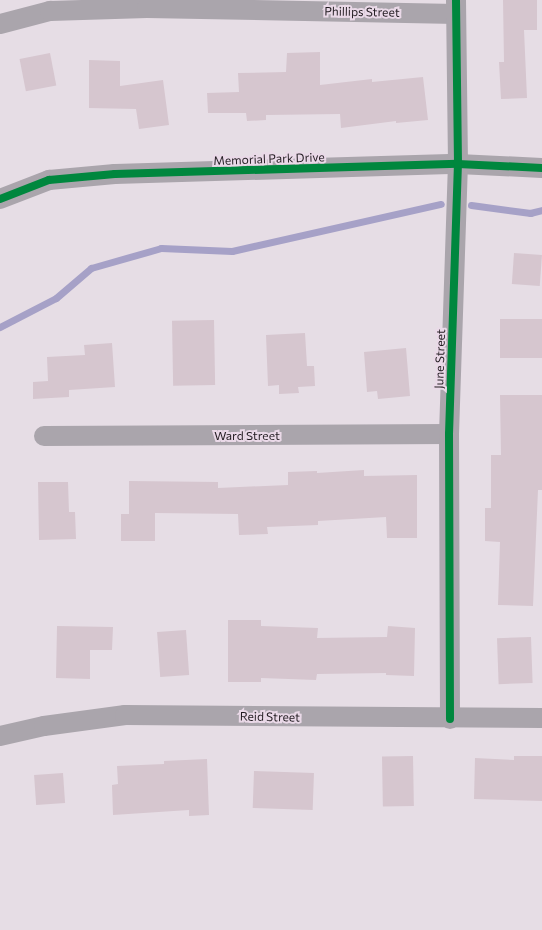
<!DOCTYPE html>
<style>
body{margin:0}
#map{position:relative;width:542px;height:930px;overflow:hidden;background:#e6dde5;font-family:Commissioner,sans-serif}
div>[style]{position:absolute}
.stream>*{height:7px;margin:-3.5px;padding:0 3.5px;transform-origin:3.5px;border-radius:3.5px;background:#a6a1c7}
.building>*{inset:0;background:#d6c6cf;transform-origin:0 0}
.street>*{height:20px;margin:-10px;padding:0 10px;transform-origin:10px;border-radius:10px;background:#aaa5ac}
.cycleway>*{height:8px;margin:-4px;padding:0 4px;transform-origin:4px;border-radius:4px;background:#00873e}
span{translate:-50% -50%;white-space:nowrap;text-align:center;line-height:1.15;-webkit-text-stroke:4px #ead9e8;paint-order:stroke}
.street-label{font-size:12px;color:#211b20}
</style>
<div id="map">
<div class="stream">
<i style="left:471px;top:205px;width:60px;rotate:7.7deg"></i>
<i style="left:530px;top:213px;width:12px;rotate:-14deg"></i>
<i style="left:0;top:327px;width:63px;rotate:-27.4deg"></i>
<i style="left:56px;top:298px;width:46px;rotate:-40.6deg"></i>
<i style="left:91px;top:268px;width:73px;rotate:-15.9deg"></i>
<i style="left:161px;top:248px;width:71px;rotate:2.4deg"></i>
<i style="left:232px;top:251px;width:214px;rotate:-12.7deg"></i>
</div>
<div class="building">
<i style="clip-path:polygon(503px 0,537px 0,537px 30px,524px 30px,527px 98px,501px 99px,499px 62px,504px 62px)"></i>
<i style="clip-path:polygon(320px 52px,320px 85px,372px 79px,372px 82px,423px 77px,428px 120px,396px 123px,396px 121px,341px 128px,340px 114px,266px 115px,266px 120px,247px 121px,246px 113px,208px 113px,207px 93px,239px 92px,238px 73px,286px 72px,287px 53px)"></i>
<i style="left:50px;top:53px;width:33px;height:31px;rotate:79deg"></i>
<i style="clip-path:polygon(89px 60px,120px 61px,120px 86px,163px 80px,169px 125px,139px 129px,136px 109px,89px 108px)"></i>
<i style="left:514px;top:253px;width:28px;height:31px;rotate:4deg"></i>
<i style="left:500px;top:319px;width:42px;height:39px"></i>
<i style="left:214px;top:320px;width:65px;height:42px;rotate:89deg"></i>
<i style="clip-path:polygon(305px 333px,307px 366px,314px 366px,315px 386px,298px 387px,299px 393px,279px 394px,279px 385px,268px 386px,266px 335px)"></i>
<i style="clip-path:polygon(112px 343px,115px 387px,69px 390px,69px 397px,33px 399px,33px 382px,48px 381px,47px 357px,85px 355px,84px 345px)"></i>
<i style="clip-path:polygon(406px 348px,410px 396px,378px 399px,377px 391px,367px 392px,364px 352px)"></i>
<i style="clip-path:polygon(500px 395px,542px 395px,542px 490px,538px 490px,533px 606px,498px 605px,500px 542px,485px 541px,485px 508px,491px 508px,491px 455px,501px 455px)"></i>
<i style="clip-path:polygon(364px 470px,364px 476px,417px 475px,417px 538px,387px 538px,386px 517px,318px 521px,318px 525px,267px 527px,268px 534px,239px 535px,238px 514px,155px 513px,155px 541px,121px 541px,121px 514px,129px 514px,129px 481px,218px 482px,218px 488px,288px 485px,288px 472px,317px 471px,317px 473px)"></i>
<i style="clip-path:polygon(38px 482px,68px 482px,69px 512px,75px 512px,76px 539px,39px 540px)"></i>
<i style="clip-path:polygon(228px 620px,261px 620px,261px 626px,318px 628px,317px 638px,387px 637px,388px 626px,415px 628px,414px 676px,386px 675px,386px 673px,317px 674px,316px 680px,261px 678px,261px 682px,228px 682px)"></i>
<i style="clip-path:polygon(57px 626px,113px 627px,112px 650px,90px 650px,90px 679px,56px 678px)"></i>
<i style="left:186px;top:630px;width:45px;height:29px;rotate:86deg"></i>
<i style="left:531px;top:637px;width:46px;height:34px;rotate:88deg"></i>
<i style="left:413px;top:756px;width:50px;height:31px;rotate:89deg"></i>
<i style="clip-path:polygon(514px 756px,542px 756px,542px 801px,474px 799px,475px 758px,514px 760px)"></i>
<i style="clip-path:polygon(207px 759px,209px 815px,189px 816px,189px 810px,113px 815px,112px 785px,118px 784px,117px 766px,164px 764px,164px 761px)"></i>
<i style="left:254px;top:771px;width:60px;height:37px;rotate:2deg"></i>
<i style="left:63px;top:773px;width:30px;height:29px;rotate:86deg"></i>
</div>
<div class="street">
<i style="left:0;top:24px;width:52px;rotate:-14.6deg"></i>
<i style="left:50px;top:11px;width:97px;rotate:-1.8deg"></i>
<i style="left:147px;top:8px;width:309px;rotate:1.1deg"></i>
<i style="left:0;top:199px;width:53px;rotate:-21.2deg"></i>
<i style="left:49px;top:180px;width:66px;rotate:-5.2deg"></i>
<i style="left:115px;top:174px;width:343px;rotate:-1.7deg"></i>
<i style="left:458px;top:164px;width:84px;rotate:2.7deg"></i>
<i style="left:44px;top:436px;width:405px;rotate:-0.3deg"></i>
<i style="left:450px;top:719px;width:285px;rotate:-90.2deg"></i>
<i style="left:449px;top:434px;width:270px;rotate:-88.1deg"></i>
<i style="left:458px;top:164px;width:164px;rotate:-90.7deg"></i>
<i style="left:0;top:736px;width:45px;rotate:-12.8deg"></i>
<i style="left:44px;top:726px;width:82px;rotate:-7.7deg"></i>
<i style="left:125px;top:715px;width:417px;rotate:0.4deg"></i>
</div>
<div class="cycleway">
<i style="left:0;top:199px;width:53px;rotate:-21.2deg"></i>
<i style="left:49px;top:180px;width:66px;rotate:-5.2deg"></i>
<i style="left:115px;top:174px;width:343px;rotate:-1.7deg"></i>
<i style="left:458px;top:164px;width:84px;rotate:2.7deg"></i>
<i style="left:450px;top:719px;width:285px;rotate:-90.2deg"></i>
<i style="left:449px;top:434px;width:270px;rotate:-88.1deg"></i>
<i style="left:458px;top:164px;width:164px;rotate:-90.7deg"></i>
</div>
<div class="street-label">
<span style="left:362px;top:12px;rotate:1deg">Phillips Street</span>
<span style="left:269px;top:159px;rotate:-2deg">Memorial Park Drive</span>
<span style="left:440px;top:359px;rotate:-88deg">June Street</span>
<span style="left:247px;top:436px">Ward Street</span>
<span style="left:270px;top:717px;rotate:1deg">Reid Street</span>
</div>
</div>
